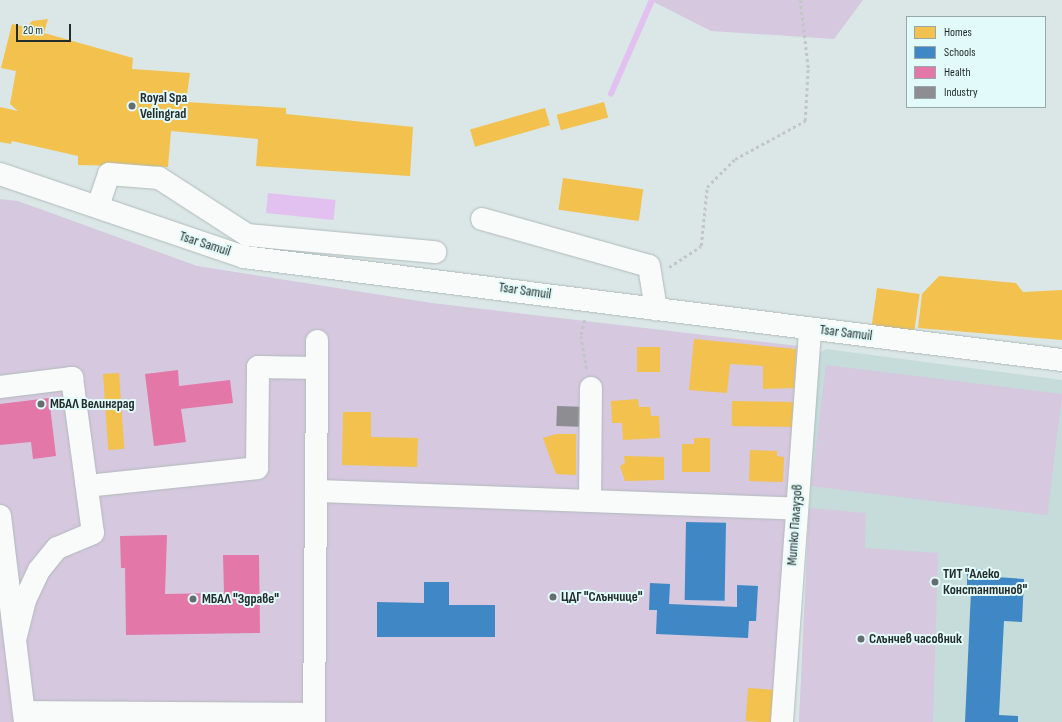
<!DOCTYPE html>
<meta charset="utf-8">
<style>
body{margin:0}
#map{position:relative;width:1062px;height:722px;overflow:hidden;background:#dae7e6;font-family:"Sofia Sans Condensed",sans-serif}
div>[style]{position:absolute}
.built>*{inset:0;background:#c5dcdb}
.green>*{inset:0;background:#d5c8df;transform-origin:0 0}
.water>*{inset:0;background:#e2c1f0;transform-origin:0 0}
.homes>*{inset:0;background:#f2c14e;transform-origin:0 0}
.schools>*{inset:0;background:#3f88c5;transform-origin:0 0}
.health>*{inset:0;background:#e377a8}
.industry>*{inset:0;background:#8d8d92;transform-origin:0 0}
.stream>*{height:5.5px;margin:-2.75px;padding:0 2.75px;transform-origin:2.75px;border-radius:2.75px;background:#e2c1f0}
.path>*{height:2.5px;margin-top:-1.25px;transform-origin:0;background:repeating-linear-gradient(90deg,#c1c6c6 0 3px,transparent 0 6px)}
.roads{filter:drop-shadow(0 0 1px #b0baba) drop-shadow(0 0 1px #b0baba)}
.minor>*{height:22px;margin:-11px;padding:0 11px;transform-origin:11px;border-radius:11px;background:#f9fbfb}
.dots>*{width:11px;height:11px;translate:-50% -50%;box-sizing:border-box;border:2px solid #e2faf9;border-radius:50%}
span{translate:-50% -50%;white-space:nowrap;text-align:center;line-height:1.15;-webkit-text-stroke:4px #e2faf9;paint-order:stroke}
.poi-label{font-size:14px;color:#242d2d;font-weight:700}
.left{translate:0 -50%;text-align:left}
.street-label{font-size:14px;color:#242d2d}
.legend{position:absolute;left:906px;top:16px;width:140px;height:92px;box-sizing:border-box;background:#e2faf9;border:1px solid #96a8a7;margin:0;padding:5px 7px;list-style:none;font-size:12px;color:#242d2d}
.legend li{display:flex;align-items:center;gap:8px;height:20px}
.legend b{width:20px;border:1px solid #96a8a7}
.scale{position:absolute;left:16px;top:24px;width:55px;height:18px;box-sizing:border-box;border:2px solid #242d2d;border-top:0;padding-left:5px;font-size:12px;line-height:14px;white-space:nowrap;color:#242d2d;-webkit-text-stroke:3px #e2faf9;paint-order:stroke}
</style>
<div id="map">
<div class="built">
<i style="clip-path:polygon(826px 349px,1062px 380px,1062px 722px,799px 722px,817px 355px)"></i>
</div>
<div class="green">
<i style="clip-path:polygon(650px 0,863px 0,834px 39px,711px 31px)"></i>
<i style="clip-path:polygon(0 199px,18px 201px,197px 266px,432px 303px,799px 346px,783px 722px,0 722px)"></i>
<i style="left:826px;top:365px;width:238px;height:122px;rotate:7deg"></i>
<i style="clip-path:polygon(809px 508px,866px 513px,865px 548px,938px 553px,933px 722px,799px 722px)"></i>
</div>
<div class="water">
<i style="left:268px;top:193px;width:68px;height:20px;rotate:6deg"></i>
</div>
<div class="homes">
<i style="clip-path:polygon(48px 19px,44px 33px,133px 58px,132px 69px,190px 73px,186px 102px,286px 108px,286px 114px,413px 127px,410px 176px,256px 166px,258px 139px,171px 131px,168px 167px,78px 165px,78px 156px,12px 141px,11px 144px,0 142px,0 107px,18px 111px,10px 104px,16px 71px,1px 68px,12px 24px,27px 27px,32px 21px)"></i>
<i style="left:604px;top:102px;width:16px;height:49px;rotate:75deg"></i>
<i style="left:545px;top:108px;width:18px;height:78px;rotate:74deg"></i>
<i style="left:563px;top:178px;width:81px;height:32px;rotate:8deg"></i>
<i style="clip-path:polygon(939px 276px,1016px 283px,1023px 292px,1062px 290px,1062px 340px,918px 328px,922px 294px)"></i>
<i style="left:877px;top:288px;width:43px;height:38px;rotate:8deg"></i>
<i style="clip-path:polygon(694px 339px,796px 349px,794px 388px,763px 389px,763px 366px,730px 364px,727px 393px,689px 390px)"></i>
<i style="left:637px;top:347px;width:23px;height:25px"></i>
<i style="left:119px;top:373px;width:76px;height:16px;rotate:86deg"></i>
<i style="clip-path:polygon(638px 399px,639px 407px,650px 407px,651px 416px,659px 416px,660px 438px,623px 440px,622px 423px,612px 423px,611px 401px)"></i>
<i style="left:732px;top:401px;width:61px;height:25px;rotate:1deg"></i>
<i style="clip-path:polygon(343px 412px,371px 412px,371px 437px,418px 438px,417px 467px,342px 465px)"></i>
<i style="clip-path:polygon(556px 434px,576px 434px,576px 475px,556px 474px,543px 438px)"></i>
<i style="clip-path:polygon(694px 438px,710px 438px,710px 472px,682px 472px,682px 444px,694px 444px)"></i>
<i style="clip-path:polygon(750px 450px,777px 451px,777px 456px,784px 457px,783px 482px,749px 481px)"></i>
<i style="clip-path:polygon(624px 456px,664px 457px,664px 480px,625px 481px,620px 466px,625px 463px)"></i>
<i style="left:748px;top:688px;width:26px;height:33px;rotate:4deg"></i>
</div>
<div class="schools">
<i style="left:686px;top:522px;width:40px;height:78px;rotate:1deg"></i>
<i style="clip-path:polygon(967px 569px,996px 570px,996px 577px,1024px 579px,1022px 622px,1004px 621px,999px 715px,1018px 716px,1018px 722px,965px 722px,971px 591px,967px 590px)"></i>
<i style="clip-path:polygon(424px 582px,449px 582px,449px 605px,495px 605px,495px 637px,377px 637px,377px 602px,424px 603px)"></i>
<i style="clip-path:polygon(650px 583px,670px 584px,669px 604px,737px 607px,737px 585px,758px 586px,756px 621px,749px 621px,748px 638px,656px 634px,657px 610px,649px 610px)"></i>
</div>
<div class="health">
<i style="clip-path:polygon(178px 370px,179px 386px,230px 380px,233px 403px,181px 409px,186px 442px,154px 446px,145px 374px)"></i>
<i style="clip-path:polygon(49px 398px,56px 456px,33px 459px,31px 442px,0 445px,0 404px)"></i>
<i style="clip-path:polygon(167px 535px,165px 594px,224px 593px,223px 555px,259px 555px,260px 633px,126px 635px,125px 568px,121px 568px,120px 536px)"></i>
</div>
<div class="industry">
<i style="left:557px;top:406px;width:23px;height:20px;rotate:2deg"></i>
</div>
<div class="stream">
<i style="left:611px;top:94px;width:103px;rotate:-66.4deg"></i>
</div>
<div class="path">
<i style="left:669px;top:267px;width:38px;rotate:-33deg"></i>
<i style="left:701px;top:246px;width:59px;rotate:-84.2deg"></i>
<i style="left:707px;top:187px;width:40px;rotate:-45deg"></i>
<i style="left:735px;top:159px;width:80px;rotate:-28.5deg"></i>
<i style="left:805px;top:121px;width:53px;rotate:-86.8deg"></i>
<i style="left:808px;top:68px;width:68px;rotate:-96.7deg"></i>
<i style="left:585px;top:320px;width:16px;rotate:104deg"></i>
<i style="left:581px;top:336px;width:34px;rotate:80deg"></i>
</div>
<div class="roads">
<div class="minor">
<i style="left:0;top:174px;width:258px;rotate:18.8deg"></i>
<i style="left:244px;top:257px;width:824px;rotate:7.18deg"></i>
<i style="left:98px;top:206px;width:34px;rotate:-71deg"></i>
<i style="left:109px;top:174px;width:50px;rotate:4.6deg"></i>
<i style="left:159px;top:178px;width:105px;rotate:32.9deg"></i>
<i style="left:247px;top:235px;width:189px;rotate:5.2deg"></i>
<i style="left:482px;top:219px;width:173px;rotate:15.7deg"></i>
<i style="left:649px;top:266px;width:44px;rotate:80.8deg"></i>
<i style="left:0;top:387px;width:73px;rotate:-7.1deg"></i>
<i style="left:72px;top:378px;width:156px;rotate:82.3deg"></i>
<i style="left:93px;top:533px;width:39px;rotate:157deg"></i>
<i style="left:57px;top:548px;width:28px;rotate:129deg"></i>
<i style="left:39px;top:570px;width:33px;rotate:115deg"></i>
<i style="left:25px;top:600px;width:38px;rotate:104deg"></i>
<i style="left:87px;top:486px;width:171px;rotate:-6deg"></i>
<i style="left:257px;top:468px;width:101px;rotate:-89.4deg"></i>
<i style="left:258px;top:367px;width:59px;rotate:1deg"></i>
<i style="left:316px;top:491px;width:480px;rotate:2.1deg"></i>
<i style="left:590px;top:500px;width:112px;rotate:-89.5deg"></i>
<i style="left:0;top:516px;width:208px;rotate:83.1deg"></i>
<i style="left:24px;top:712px;width:290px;rotate:0.4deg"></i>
<i style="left:314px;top:722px;width:381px;rotate:-89.5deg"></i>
<i style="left:782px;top:722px;width:394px;rotate:-85.9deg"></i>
</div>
</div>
<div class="dots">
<i style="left:132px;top:106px;background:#646e6e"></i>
<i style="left:41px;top:404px;background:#646e6e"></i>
<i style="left:935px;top:582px;background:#646e6e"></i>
<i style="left:553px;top:597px;background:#646e6e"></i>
<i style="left:193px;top:599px;background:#646e6e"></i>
<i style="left:861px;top:639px;background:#646e6e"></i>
</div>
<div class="poi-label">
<span class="left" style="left:140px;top:106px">Royal Spa<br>Velingrad</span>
<span class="left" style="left:50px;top:404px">МБАЛ Велинград</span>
<span class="left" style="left:943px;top:582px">ТИТ "Алеко<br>Константинов"</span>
<span class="left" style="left:561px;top:597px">ЦДГ "Слънчице"</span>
<span class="left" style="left:202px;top:599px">МБАЛ "Здраве"</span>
<span class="left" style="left:869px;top:639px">Слънчев часовник</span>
</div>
<div class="street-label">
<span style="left:205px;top:244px;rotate:18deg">Tsar Samuil</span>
<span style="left:525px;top:291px;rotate:8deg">Tsar Samuil</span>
<span style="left:846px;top:333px;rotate:7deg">Tsar Samuil</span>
<span style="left:795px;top:525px;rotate:-86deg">Митко Палаузов</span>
</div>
<ul class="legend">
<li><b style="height:11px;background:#f2c14e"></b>Homes</li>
<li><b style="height:11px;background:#3f88c5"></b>Schools</li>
<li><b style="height:11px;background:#e377a8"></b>Health</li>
<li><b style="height:11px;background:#8d8d92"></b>Industry</li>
</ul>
<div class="scale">20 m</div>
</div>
